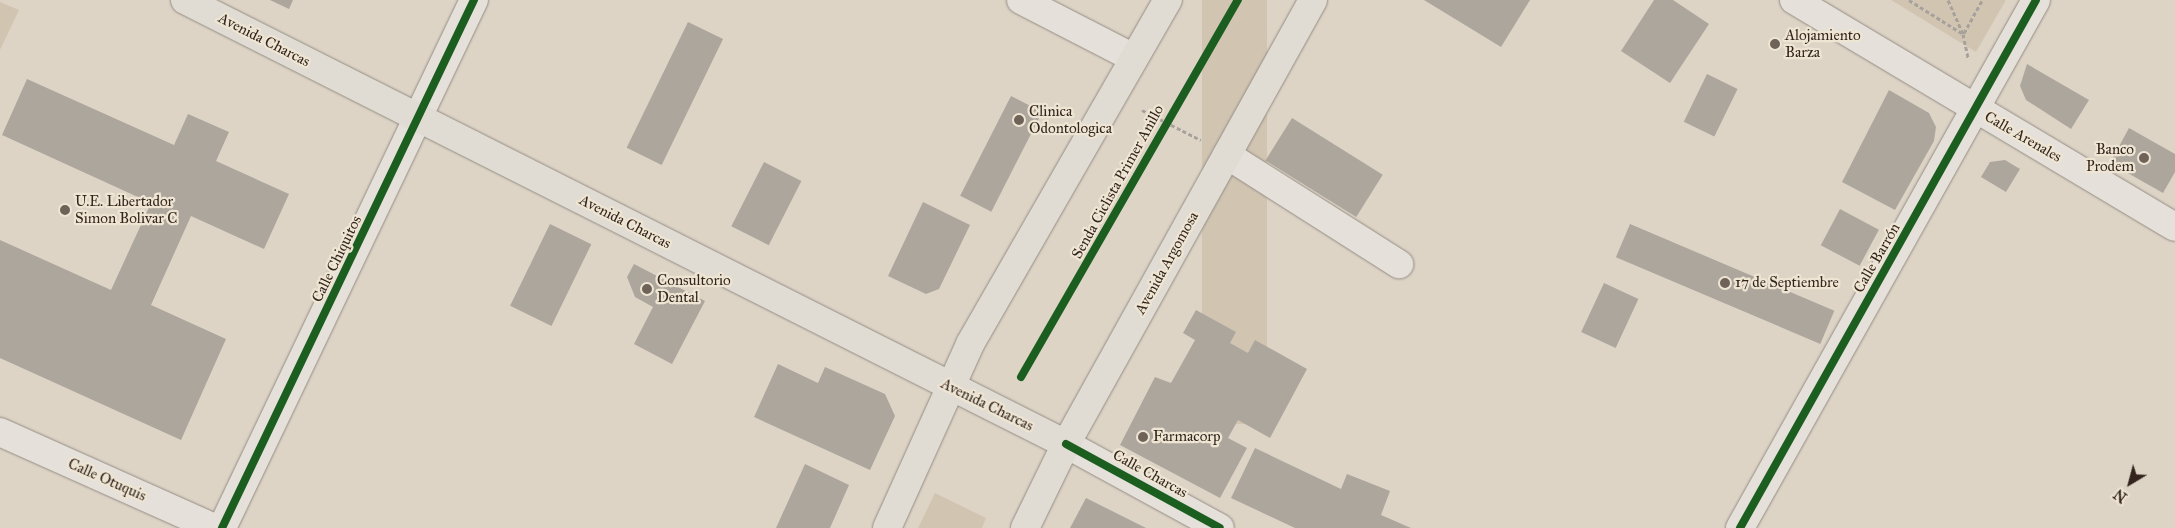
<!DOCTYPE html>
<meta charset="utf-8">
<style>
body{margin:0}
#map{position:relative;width:2175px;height:528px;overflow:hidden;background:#ddd4c6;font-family:"IM FELL Great Primer",serif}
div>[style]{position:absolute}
.green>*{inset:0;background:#d1c5b2;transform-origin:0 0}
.building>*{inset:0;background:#ada69d;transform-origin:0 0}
.path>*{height:3px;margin-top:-1.5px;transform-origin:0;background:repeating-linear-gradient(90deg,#a6a19b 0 4px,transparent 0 6.5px)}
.roads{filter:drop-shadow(0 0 1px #948d84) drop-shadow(0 0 1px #948d84)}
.minor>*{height:28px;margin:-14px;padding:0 14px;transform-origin:14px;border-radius:14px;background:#e5e0d9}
.major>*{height:28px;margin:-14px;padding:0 14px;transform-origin:14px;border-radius:14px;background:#e0dbd3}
.cycleway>*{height:8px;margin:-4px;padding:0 4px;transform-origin:4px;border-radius:4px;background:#1b5e20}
.dots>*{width:14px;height:14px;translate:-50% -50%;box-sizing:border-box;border:2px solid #efe5d3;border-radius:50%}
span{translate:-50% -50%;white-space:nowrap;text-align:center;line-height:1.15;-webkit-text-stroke:4.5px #efe5d3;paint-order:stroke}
.poi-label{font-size:15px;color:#33251e}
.left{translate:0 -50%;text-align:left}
.right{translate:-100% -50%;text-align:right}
.street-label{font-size:15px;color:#33251e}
.north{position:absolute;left:2105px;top:458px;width:50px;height:50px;-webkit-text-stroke:4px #efe5d3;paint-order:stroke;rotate:217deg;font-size:14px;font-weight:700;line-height:20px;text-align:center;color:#33251e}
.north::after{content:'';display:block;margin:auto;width:18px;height:22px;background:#33251e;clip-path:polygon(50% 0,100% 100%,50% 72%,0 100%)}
</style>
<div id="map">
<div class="green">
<i style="left:1202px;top:0;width:65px;height:424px"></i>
<i style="clip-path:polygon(1891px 0,2006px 0,1976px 52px)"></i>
<i style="clip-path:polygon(0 2px,19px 10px,0 50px)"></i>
<i style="clip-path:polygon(935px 493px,986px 518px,982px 528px,918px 528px)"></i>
</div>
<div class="building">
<i style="clip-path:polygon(270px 0,293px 0,289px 9px)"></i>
<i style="clip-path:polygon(1424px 0,1530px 0,1501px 47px)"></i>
<i style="clip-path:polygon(1654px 0,1673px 0,1709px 24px,1670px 83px,1621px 51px)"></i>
<i style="left:688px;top:22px;width:39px;height:140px;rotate:26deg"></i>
<i style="clip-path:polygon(2027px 64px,2089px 100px,2071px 129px,2026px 100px,2020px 86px)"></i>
<i style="left:1707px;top:74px;width:34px;height:53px;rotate:26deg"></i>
<i style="clip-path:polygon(27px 79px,174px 145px,188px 114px,229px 132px,216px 161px,289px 194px,264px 249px,191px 216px,151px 305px,226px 339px,181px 440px,0 358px,0 240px,111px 290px,151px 203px,2px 135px)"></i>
<i style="clip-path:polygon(1889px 90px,1929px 113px,1936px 127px,1934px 141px,1895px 210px,1842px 182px)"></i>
<i style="left:1011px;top:96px;width:35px;height:112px;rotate:27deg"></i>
<i style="left:1292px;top:118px;width:107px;height:50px;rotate:32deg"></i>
<i style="clip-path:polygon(2129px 128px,2175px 154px,2175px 172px,2163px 193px,2110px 163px)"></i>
<i style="clip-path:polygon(2005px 160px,2020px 169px,2006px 192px,1981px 177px,1990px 162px)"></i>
<i style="left:764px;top:162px;width:42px;height:72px;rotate:27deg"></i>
<i style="clip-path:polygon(923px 202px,970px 225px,939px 289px,926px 294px,888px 276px)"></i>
<i style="left:1840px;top:209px;width:44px;height:41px;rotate:28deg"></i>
<i style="left:550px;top:224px;width:46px;height:91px;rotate:26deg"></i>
<i style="left:1630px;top:224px;width:222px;height:36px;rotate:23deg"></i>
<i style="clip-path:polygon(634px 264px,705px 301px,672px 364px,634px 344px,653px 307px,635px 297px,627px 277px)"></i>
<i style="left:1604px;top:283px;width:38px;height:54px;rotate:25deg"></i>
<i style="clip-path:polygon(1196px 310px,1236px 332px,1230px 343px,1248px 353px,1255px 340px,1307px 369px,1270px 438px,1238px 420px,1228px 438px,1247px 448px,1220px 498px,1120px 445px,1155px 377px,1171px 383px,1195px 340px,1183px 333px)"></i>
<i style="clip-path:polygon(778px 364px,818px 383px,825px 367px,885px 394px,895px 416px,870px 470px,754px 417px)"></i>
<i style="clip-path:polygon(1255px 448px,1341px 489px,1347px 474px,1390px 491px,1381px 515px,1411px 528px,1295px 528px,1231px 498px)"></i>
<i style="clip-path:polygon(805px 464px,849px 485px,830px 528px,776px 528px)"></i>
<i style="clip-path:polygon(1086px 498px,1146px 528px,1070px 528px)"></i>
</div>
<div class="path">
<i style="left:1909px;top:0;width:64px;rotate:32.2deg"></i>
<i style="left:1948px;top:0;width:37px;rotate:66deg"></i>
<i style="left:1963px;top:34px;width:25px;rotate:78deg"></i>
<i style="left:1964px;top:33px;width:38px;rotate:-61deg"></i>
<i style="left:1142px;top:110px;width:66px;rotate:27deg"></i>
</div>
<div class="roads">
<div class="minor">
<i style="left:1021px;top:0;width:127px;rotate:27.2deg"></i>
<i style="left:1794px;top:0;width:443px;rotate:30.8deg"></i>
<i style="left:1227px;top:155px;width:204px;rotate:32.4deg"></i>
<i style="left:0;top:432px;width:235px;rotate:24.1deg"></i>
<i style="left:1066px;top:444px;width:175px;rotate:28.6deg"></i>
<i style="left:222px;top:528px;width:585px;rotate:-64.49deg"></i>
<i style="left:1740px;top:528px;width:605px;rotate:-60.72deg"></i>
</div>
<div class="major">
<i style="left:185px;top:0;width:987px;rotate:26.75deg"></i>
<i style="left:887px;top:528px;width:202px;rotate:-65.7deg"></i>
<i style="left:970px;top:344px;width:397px;rotate:-60.1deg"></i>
<i style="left:1025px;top:528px;width:93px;rotate:-64deg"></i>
<i style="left:1066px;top:444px;width:508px;rotate:-60.91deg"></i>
</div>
</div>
<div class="cycleway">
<i style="left:1021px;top:377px;width:435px;rotate:-60.1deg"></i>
<i style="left:1066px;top:444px;width:175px;rotate:28.6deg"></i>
<i style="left:222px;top:528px;width:585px;rotate:-64.49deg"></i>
<i style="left:1740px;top:528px;width:605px;rotate:-60.72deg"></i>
</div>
<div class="dots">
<i style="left:1775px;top:44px;background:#6e6259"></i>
<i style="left:1019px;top:120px;background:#6e6259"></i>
<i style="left:2144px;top:158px;background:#6e6259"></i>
<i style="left:65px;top:210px;background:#6e6259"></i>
<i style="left:1725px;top:283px;background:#6e6259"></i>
<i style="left:647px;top:289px;background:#6e6259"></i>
<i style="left:1143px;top:437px;background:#6e6259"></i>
</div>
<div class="poi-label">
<span class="left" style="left:1785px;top:44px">Alojamiento<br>Barza</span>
<span class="left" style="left:1029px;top:120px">Clinica<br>Odontologica</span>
<span class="right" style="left:2134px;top:158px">Banco<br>Prodem</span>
<span class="left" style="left:75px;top:210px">U.E. Libertador<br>Simon Bolivar C</span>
<span class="left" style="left:657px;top:289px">Consultorio<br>Dental</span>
<span class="left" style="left:1735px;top:283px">17 de Septiembre</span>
<span class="left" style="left:1153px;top:437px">Farmacorp</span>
</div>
<div class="street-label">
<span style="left:264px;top:40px;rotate:27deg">Avenida Charcas</span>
<span style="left:2023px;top:137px;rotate:30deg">Calle Arenales</span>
<span style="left:1118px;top:182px;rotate:-61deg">Senda Ciclista Primer Anillo</span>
<span style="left:625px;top:222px;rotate:27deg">Avenida Charcas</span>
<span style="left:1877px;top:258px;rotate:-60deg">Calle Barrón</span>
<span style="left:337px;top:259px;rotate:-64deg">Calle Chiquitos</span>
<span style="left:1167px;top:263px;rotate:-61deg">Avenida Argomosa</span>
<span style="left:987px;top:405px;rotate:26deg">Avenida Charcas</span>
<span style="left:1150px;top:474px;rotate:29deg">Calle Charcas</span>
<span style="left:107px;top:480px;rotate:24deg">Calle Otuquis</span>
</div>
<div class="north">N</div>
</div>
